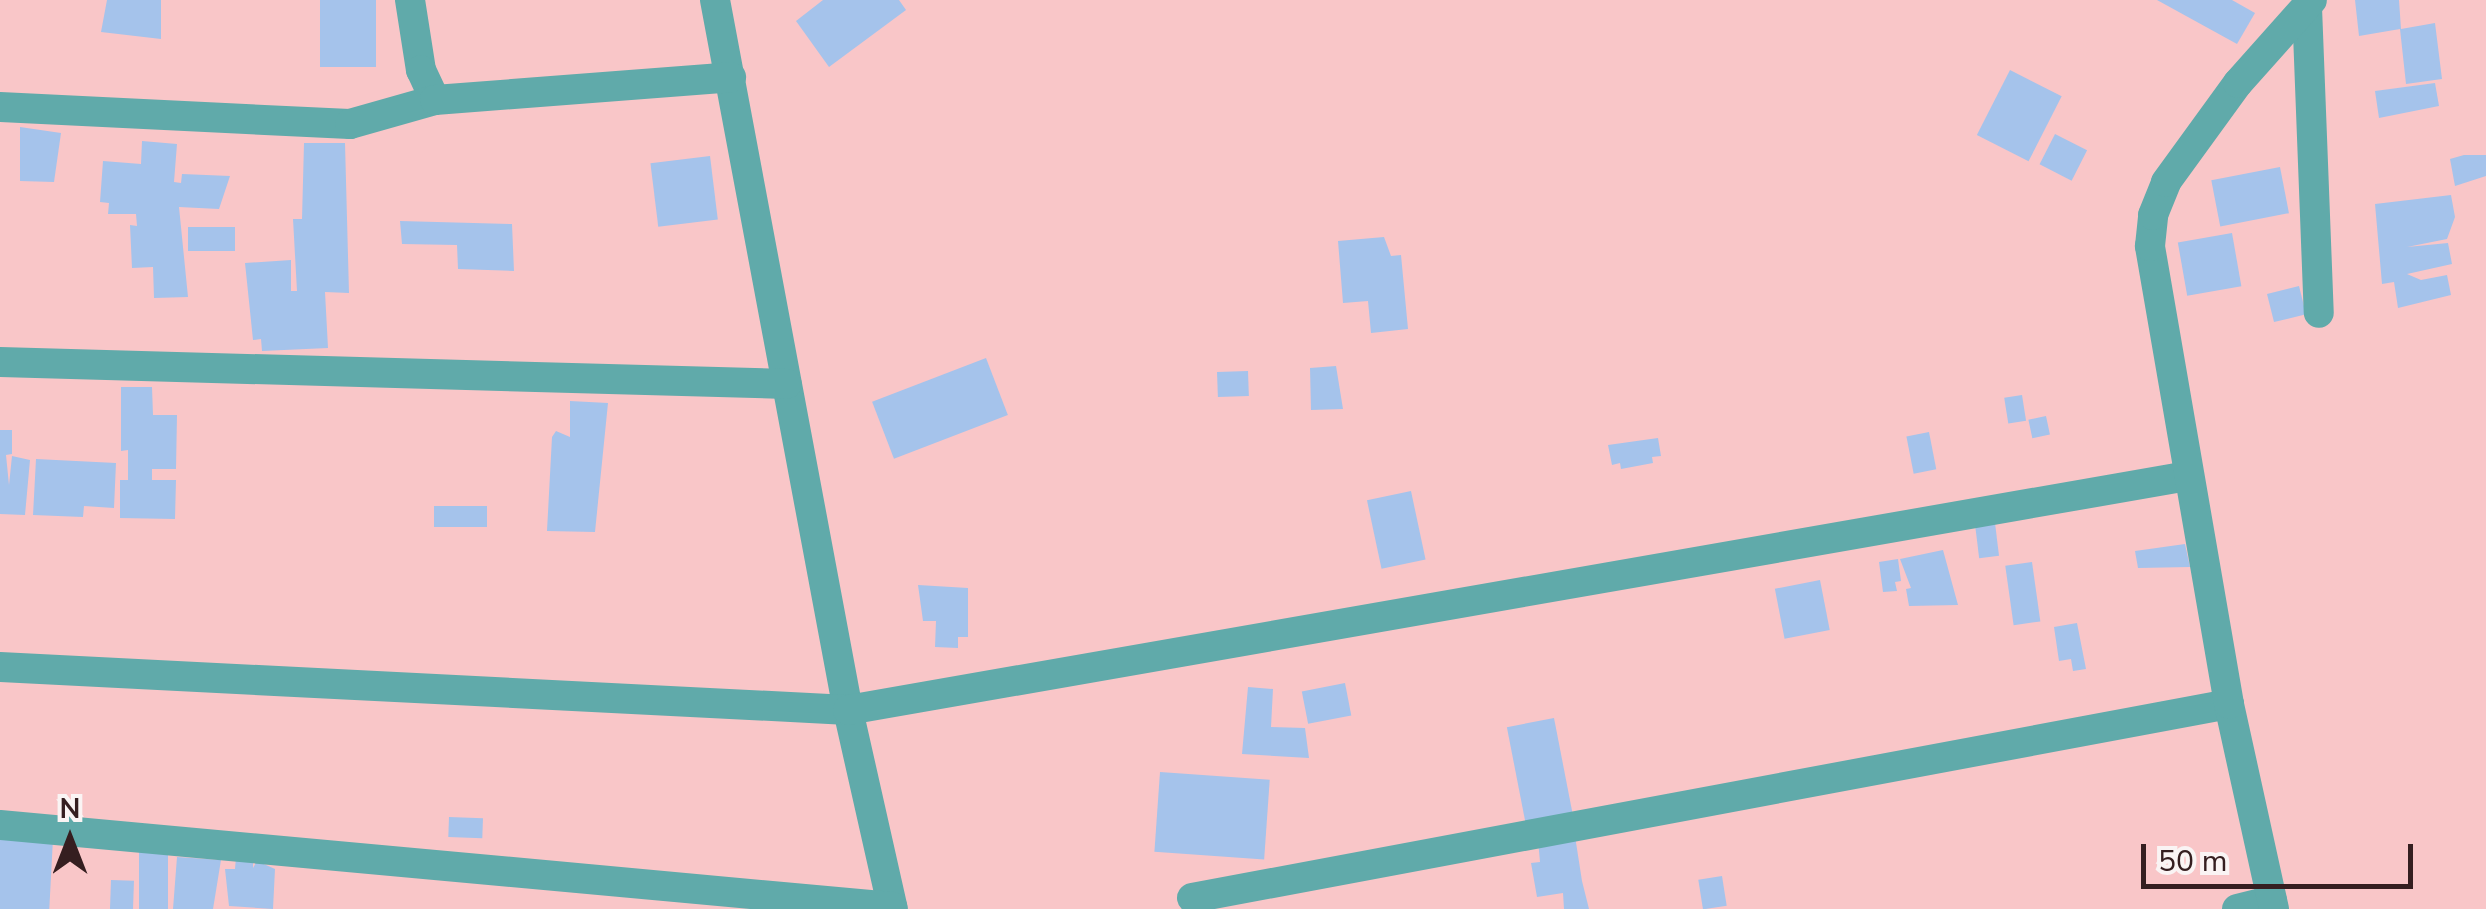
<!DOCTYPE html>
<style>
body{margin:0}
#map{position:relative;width:2486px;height:909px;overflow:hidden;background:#f9c6c8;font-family:"Nunito Sans",sans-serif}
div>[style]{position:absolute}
.building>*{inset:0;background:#a5c3eb;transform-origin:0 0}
.minor>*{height:30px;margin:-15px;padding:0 15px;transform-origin:15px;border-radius:15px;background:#60aaaa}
span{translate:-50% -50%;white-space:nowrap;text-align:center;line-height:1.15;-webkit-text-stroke:9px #faf4f4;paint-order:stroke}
.north{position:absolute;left:20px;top:789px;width:100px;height:100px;-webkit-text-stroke:8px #faf4f4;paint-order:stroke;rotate:0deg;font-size:28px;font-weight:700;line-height:40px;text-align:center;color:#351e20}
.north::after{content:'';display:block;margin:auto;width:35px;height:45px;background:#351e20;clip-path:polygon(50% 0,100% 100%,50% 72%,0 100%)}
.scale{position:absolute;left:2141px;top:844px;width:272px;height:45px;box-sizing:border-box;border:5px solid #351e20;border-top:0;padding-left:12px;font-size:30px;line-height:35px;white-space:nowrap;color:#351e20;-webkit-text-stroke:8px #faf4f4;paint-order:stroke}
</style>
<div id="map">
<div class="building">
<i style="clip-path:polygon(107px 0,161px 0,161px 39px,101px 32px)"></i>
<i style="left:320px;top:0;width:56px;height:67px"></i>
<i style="clip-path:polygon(823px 0,899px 0,906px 10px,829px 67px,796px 21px)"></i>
<i style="clip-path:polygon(2157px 0,2232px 0,2255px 13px,2237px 44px)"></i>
<i style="clip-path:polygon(2355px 0,2399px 0,2401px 29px,2435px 23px,2442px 79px,2406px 84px,2400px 29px,2359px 36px)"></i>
<i style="left:2010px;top:70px;width:58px;height:73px;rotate:27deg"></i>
<i style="clip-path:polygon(2435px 83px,2439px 106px,2379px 118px,2375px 91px)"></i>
<i style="clip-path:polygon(20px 127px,61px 133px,54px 182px,20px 181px)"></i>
<i style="left:2055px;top:134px;width:36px;height:34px;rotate:27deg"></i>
<i style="clip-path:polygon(142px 141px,177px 144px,174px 182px,181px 183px,182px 174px,230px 176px,219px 209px,179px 207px,188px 297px,154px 298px,153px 267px,132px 268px,130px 225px,137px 226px,136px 214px,108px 214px,109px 203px,100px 202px,103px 161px,141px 164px)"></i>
<i style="clip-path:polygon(304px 143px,345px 143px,349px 293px,325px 292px,328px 348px,262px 351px,261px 339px,253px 340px,245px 263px,291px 260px,291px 291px,297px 291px,293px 219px,302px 219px)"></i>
<i style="clip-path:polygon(2464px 155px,2486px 155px,2486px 176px,2455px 186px,2450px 159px)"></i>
<i style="left:710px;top:156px;width:64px;height:60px;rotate:83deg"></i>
<i style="left:2280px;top:167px;width:47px;height:70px;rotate:79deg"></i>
<i style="clip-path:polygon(2451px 195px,2455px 217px,2447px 239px,2407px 247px,2448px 243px,2452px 264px,2407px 274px,2421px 280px,2447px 275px,2451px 295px,2398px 308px,2394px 282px,2382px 284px,2375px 204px)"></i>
<i style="clip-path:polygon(400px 221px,512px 224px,514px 271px,458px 269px,457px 245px,402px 244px)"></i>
<i style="left:235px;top:227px;width:24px;height:47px;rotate:90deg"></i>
<i style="left:2232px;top:233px;width:54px;height:55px;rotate:80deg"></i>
<i style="clip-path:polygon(1384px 237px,1391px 256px,1401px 255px,1408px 329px,1371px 333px,1368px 301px,1343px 303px,1338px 241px)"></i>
<i style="left:2299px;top:286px;width:29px;height:33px;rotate:76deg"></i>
<i style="left:986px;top:358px;width:61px;height:122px;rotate:69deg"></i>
<i style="clip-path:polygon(1336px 366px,1343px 409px,1311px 410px,1310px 368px)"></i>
<i style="left:1248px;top:371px;width:25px;height:31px;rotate:88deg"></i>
<i style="clip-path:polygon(121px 387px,152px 387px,153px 415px,177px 415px,176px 469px,152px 469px,152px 480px,176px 480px,175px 519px,120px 518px,120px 480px,128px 480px,128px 450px,121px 451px)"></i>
<i style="left:2022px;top:395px;width:26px;height:18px;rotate:81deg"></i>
<i style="clip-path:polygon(570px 401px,608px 403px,595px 532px,547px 531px,552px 437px,556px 431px,570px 437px)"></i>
<i style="left:2046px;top:416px;width:19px;height:18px;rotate:78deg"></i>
<i style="clip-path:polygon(0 430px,12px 430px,12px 454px,6px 455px,9px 485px,12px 456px,30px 460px,25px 515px,0 514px)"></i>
<i style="left:1929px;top:432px;width:38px;height:23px;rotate:79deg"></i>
<i style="clip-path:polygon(1658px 438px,1661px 456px,1652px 457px,1653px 463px,1621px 469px,1620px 463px,1612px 465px,1608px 445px)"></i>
<i style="clip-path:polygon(36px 459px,116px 463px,114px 508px,84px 506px,83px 517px,33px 515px)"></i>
<i style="left:1411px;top:491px;width:70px;height:45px;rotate:78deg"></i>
<i style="left:487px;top:506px;width:21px;height:53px;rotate:90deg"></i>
<i style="left:1995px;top:523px;width:33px;height:20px;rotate:83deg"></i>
<i style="clip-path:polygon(2185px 544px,2190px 567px,2138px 568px,2135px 551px)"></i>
<i style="clip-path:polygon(1943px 550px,1958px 605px,1909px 606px,1906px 589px,1911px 588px,1900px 559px)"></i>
<i style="clip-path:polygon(1898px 559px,1901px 581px,1895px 582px,1897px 591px,1883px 592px,1879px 562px)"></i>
<i style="left:2032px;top:562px;width:60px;height:27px;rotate:82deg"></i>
<i style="left:1820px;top:580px;width:51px;height:46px;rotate:79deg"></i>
<i style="clip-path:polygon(918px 585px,968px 588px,968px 637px,958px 637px,958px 648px,935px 647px,936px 621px,923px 621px)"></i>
<i style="clip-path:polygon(2077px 623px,2086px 669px,2073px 671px,2071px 659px,2059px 661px,2054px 627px)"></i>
<i style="left:1345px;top:683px;width:33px;height:44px;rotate:79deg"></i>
<i style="clip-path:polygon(1248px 687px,1273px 689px,1271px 727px,1305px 728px,1309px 758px,1242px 754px)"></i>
<i style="left:1554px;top:718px;width:98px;height:48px;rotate:79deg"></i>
<i style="left:1160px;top:772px;width:110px;height:80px;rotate:4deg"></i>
<i style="left:449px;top:817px;width:34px;height:20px;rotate:2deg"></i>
<i style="clip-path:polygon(1575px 836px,1582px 881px,1589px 909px,1564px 909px,1563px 893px,1537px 897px,1531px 863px,1540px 862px,1538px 840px)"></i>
<i style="left:0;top:837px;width:53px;height:72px;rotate:3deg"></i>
<i style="left:139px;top:848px;width:29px;height:61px"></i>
<i style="clip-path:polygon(177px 857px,221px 860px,213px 909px,173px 909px)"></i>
<i style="clip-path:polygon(236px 857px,253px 858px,253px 868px,257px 861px,275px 869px,273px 909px,229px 906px,225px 869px,235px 869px)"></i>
<i style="left:1722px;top:876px;width:30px;height:24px;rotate:81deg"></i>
<i style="left:111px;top:880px;width:23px;height:29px;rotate:2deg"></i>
</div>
<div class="minor">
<i style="left:410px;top:0;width:71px;rotate:81.1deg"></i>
<i style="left:421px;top:70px;width:33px;rotate:65deg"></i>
<i style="left:715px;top:0;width:722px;rotate:79.39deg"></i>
<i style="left:848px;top:710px;width:204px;rotate:77.3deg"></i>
<i style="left:2307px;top:7px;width:306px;rotate:87.8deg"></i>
<i style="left:0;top:107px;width:350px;rotate:2.8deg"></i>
<i style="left:350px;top:124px;width:88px;rotate:-15.8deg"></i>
<i style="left:435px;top:100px;width:297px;rotate:-4.4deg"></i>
<i style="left:0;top:362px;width:787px;rotate:1.6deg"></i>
<i style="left:0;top:667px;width:849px;rotate:2.9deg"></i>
<i style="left:848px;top:710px;width:1360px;rotate:-9.91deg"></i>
<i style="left:0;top:825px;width:896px;rotate:5.25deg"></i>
<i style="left:1192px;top:898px;width:1055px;rotate:-10.6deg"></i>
<i style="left:2237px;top:909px;width:36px;rotate:-14deg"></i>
<i style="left:2274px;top:909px;width:210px;rotate:-102.4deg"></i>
<i style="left:2229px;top:704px;width:465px;rotate:-99.8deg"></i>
<i style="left:2150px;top:246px;width:31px;rotate:-84deg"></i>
<i style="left:2153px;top:215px;width:35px;rotate:-68deg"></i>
<i style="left:2166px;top:182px;width:122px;rotate:-54deg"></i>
<i style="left:2238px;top:83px;width:111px;rotate:-48.3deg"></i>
</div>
<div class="north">N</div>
<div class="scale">50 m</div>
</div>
